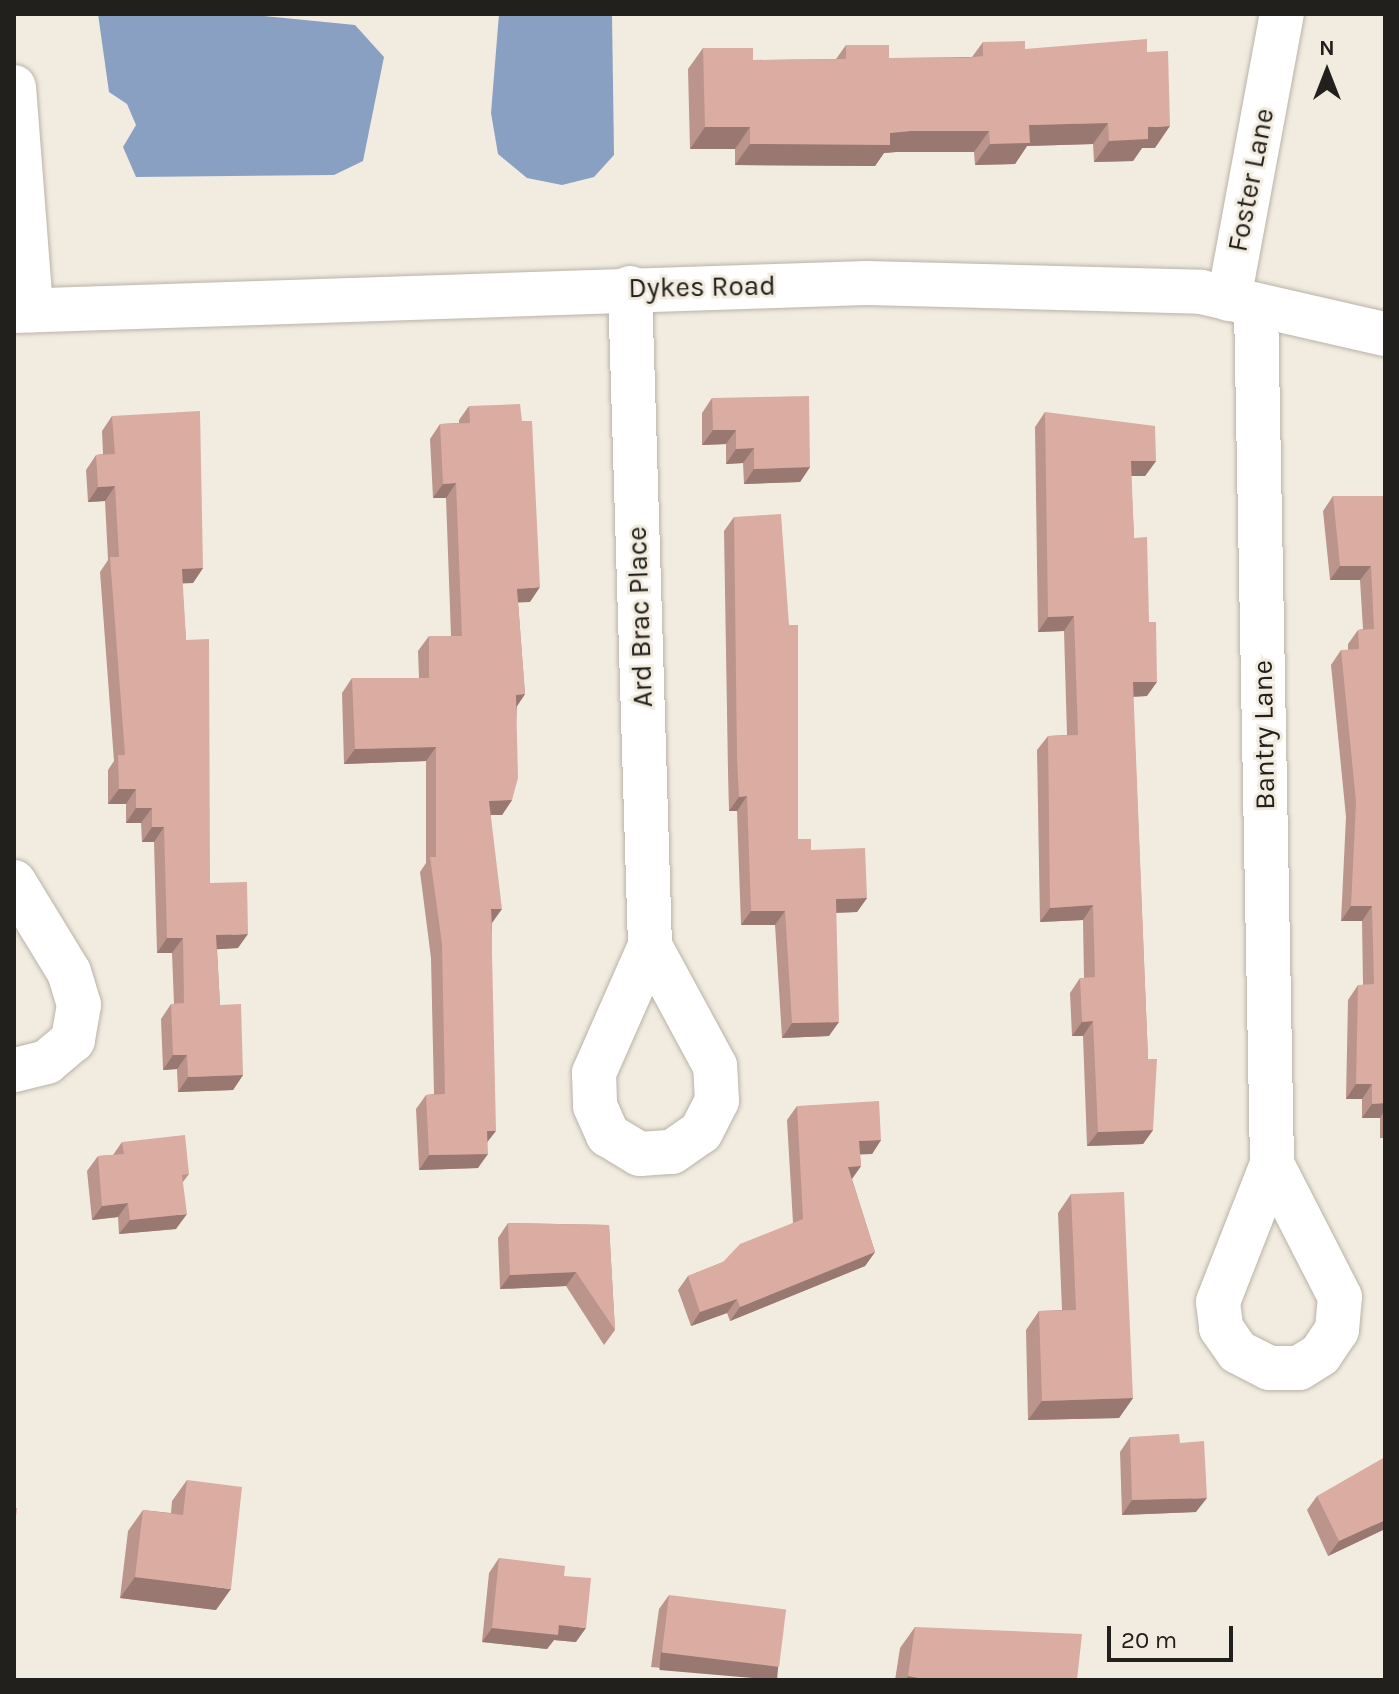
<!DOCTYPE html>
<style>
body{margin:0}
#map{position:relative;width:1399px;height:1694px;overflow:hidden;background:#f2ece0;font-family:Karla,sans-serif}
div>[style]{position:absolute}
.water>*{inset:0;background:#89a0c2}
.roads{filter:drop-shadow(0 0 2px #b9b3a8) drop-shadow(0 0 2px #b9b3a8)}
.minor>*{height:44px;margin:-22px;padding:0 22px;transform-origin:22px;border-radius:22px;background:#fff}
.wall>*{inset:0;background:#bb948b}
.shaded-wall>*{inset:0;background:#997871;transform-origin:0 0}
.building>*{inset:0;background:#daaca2;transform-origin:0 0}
span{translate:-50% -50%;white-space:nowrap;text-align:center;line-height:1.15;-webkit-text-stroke:6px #f2ece0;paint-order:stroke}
.street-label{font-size:28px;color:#22201c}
.frame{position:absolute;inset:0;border:16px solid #22201c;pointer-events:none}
.north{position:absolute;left:1287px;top:32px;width:80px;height:80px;-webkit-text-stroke:6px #f2ece0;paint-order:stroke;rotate:0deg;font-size:22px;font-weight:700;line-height:32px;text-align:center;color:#22201c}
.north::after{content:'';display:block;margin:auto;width:28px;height:36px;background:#22201c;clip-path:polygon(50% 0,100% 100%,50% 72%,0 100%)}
.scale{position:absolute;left:1107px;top:1626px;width:126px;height:36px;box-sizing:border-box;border:4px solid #22201c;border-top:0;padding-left:10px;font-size:24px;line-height:28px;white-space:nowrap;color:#22201c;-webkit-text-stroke:6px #f2ece0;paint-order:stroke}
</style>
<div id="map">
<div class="water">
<i style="clip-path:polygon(98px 14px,245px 14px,355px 25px,384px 57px,363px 161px,334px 175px,136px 177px,123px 147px,136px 125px,127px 104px,109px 92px)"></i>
<i style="clip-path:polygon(499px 14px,612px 14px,614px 155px,594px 177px,562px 185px,527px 178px,498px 154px,491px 113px)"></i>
</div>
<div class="roads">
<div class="minor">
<i style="left:14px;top:87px;width:224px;rotate:85.6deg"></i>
<i style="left:630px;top:288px;width:658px;rotate:88.26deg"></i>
<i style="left:650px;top:946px;width:139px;rotate:113.8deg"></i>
<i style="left:594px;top:1073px;width:33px;rotate:88deg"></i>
<i style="left:595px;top:1106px;width:32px;rotate:66deg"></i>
<i style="left:608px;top:1135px;width:37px;rotate:31deg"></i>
<i style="left:640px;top:1154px;width:32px;rotate:-4deg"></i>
<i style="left:672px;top:1152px;width:35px;rotate:-35deg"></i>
<i style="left:701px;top:1132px;width:35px;rotate:-63deg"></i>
<i style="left:717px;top:1101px;width:35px;rotate:-93deg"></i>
<i style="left:715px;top:1066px;width:136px;rotate:-118.4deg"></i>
<i style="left:1229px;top:299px;width:290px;rotate:-79.5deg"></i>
<i style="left:1256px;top:306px;width:858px;rotate:88.93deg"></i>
<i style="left:1272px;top:1164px;width:148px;rotate:111.4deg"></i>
<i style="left:1218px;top:1302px;width:26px;rotate:83deg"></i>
<i style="left:1221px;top:1328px;width:29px;rotate:55deg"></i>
<i style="left:1238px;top:1352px;width:35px;rotate:27deg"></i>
<i style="left:1269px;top:1368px;width:30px"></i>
<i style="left:1299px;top:1368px;width:25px;rotate:-32deg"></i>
<i style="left:1320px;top:1355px;width:30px;rotate:-56deg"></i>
<i style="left:1337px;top:1330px;width:33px;rotate:-85deg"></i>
<i style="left:1340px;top:1297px;width:149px;rotate:-117.1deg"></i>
<i style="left:14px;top:311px;width:853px;rotate:-1.88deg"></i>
<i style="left:867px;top:283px;width:334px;rotate:1.5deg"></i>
<i style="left:1201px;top:292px;width:189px;rotate:12.9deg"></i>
<i style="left:14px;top:882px;width:105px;rotate:58.6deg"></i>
<i style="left:69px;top:972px;width:34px;rotate:73deg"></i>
<i style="left:79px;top:1005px;width:36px;rotate:100deg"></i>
<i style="left:73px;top:1040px;width:34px;rotate:140deg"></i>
<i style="left:47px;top:1062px;width:34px;rotate:166deg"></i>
</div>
</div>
<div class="wall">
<i style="clip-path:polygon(983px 42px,1025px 49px,1147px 52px,1155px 148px,1142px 148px,1133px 161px,1094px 162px,1093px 144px,1027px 146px,1015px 164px,975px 165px,974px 152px,896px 152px,884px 153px,875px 166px,735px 165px,735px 149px,690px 149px,688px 69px,703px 48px,753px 60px,836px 59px,846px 45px,889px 58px,972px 57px)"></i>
<i style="clip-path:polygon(712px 398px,810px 467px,800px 482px,744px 484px,743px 463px,726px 464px,726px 444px,702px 445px,702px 413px)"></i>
<i style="clip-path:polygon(469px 406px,530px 602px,518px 602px,525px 694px,517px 706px,512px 800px,502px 815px,491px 815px,492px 923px,487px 1142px,478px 1168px,419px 1170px,416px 1109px,426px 1095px,434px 1094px,431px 958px,420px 872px,426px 863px,426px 761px,344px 764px,342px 693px,352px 678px,419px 678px,418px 651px,429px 636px,451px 636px,446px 498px,433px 498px,430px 439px,440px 424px,459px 423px,459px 420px)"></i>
<i style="clip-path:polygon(1045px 412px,1156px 461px,1145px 476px,1131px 476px,1134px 538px,1147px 696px,1133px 697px,1148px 1059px,1153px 1130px,1143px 1144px,1087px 1146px,1083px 1036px,1072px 1036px,1070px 993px,1080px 978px,1084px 978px,1083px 920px,1040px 922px,1037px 750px,1048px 736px,1067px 735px,1064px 631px,1038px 632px,1035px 427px)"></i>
<i style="clip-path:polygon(112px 416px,203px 568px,193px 583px,182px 583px,186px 640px,210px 883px,238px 948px,217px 949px,220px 1005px,243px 1075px,233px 1090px,178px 1092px,177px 1069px,163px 1070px,161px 1019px,171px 1004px,174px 1004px,172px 953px,157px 953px,154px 842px,142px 842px,141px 823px,126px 823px,126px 804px,108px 804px,108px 770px,114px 761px,100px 572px,108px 560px,105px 501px,88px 502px,86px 470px,96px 455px,103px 454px,102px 431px)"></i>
<i style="clip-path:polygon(1333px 496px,1385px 496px,1385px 1138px,1380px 1138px,1380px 1118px,1362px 1118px,1362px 1099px,1346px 1099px,1348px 1000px,1358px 985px,1363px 985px,1362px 921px,1341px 921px,1346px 817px,1331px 665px,1341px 650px,1348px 650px,1348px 644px,1358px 630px,1363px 629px,1360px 580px,1330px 580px,1323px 511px)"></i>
<i style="clip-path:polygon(734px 517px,798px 839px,867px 898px,857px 912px,836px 913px,829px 1036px,782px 1038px,775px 925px,741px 925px,737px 811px,729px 811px,728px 772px,724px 531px)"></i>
<i style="clip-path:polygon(797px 1106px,881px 1140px,872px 1154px,860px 1154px,861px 1166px,852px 1179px,875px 1252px,865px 1266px,730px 1321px,727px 1313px,691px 1326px,678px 1290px,688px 1276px,723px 1262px,793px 1223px,787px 1120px)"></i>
<i style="clip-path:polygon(122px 1142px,189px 1174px,183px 1182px,176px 1229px,119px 1234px,118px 1217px,92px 1220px,87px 1171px,98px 1156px,113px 1155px)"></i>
<i style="clip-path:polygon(1071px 1194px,1133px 1398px,1119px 1418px,1028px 1420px,1026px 1330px,1039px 1311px,1062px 1310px,1058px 1213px)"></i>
<i style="clip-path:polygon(508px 1223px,609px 1225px,615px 1330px,604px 1345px,566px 1286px,500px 1289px,498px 1238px)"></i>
<i style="clip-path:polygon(1130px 1437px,1180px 1443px,1196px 1512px,1122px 1515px,1120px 1452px)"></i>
<i style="clip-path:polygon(187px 1480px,216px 1610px,120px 1598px,128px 1531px,143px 1510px,171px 1513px,172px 1501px)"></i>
<i style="clip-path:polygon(1317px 1496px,1385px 1529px,1328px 1556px,1307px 1510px)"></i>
<i style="clip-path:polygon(499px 1558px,564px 1576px,576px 1642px,554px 1640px,547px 1649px,482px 1642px,489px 1573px)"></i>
<i style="clip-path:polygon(669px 1595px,778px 1663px,768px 1678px,651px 1667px,659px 1609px)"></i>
<i style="clip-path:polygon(915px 1627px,1077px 1680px,895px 1680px,900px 1648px)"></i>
</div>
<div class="shaded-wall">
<i style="clip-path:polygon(1108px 123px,1093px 144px,1027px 146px,1015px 164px,975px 165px,990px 144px,1029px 125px)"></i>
<i style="clip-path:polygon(1170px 126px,1155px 148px,1142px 148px,1133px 161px,1094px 162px,1109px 141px,1148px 127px)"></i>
<i style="clip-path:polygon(705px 127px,750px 127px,735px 149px,690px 149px)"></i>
<i style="clip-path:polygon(911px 131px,989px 131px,974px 152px,896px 152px,884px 153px,875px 166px,735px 165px,750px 144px)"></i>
<i style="clip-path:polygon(713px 430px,736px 430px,726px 444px,702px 445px)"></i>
<i style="clip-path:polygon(754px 448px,743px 463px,726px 464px,736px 449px)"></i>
<i style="clip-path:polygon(1131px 461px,1156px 461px,1145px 476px,1120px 476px)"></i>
<i style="clip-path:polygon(810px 467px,800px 482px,744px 484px,754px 469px)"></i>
<i style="clip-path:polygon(456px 483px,446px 498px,433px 498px,443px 484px)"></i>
<i style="clip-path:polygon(115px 486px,105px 501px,88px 502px,98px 487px)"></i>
<i style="clip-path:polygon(1340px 566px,1371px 566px,1360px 580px,1330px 580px)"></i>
<i style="clip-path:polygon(203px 568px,193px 583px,171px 584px,182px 569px)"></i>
<i style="clip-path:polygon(540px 587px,530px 602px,507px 603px,517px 589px)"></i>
<i style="clip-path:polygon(1074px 616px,1064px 631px,1038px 632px,1048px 617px)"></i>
<i style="clip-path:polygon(1133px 682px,1157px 682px,1147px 696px,1122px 697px)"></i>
<i style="clip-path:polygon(525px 694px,515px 709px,516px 695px)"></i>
<i style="clip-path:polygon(436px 747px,426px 761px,344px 764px,355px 749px)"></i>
<i style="clip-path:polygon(119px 789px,136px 789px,126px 804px,108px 804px)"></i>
<i style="clip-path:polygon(747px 796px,737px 811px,729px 811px,739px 797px)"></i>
<i style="clip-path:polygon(512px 800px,502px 815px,479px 815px,489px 801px)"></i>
<i style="clip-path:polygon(136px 808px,152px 808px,141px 823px,126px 823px)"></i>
<i style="clip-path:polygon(152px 827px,164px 827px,154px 842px,142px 842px)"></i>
<i style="clip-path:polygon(867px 898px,857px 912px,826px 913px,836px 899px)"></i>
<i style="clip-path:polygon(1093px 905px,1083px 920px,1040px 922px,1050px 908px)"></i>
<i style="clip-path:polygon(1351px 906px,1372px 906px,1362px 921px,1341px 921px)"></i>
<i style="clip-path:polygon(491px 909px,502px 909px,492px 923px)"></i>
<i style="clip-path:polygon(751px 911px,785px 911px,775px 925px,741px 925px)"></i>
<i style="clip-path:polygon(248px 934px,238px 948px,206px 950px,216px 935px)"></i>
<i style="clip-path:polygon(167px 938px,183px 938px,172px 953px,157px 953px)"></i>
<i style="clip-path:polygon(1093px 1021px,1083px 1036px,1072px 1036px,1082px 1022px)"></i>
<i style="clip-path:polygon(839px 1022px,829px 1036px,782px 1038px,792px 1023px)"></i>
<i style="clip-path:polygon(173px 1055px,187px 1055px,177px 1069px,163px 1070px)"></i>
<i style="clip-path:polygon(243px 1075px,233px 1090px,178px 1092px,188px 1077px)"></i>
<i style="clip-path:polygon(1356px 1084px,1372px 1084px,1362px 1099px,1346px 1099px)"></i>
<i style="clip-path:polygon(1385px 1103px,1385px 1110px,1380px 1118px,1362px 1118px,1372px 1104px)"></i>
<i style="clip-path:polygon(1153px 1130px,1143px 1144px,1087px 1146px,1098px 1132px)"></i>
<i style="clip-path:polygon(487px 1131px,496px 1131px,485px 1145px)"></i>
<i style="clip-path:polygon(881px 1140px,872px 1154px,849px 1155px,859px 1141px)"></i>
<i style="clip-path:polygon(488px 1154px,478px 1168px,419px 1170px,429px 1155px)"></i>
<i style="clip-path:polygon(861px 1166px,851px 1180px,848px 1167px)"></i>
<i style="clip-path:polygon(128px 1203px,118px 1217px,92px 1220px,102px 1206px)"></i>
<i style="clip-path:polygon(187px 1214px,176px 1229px,119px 1234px,130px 1220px)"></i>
<i style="clip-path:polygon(875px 1252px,865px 1266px,730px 1321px,740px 1307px)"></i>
<i style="clip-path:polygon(576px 1272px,566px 1286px,500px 1289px,510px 1275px)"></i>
<i style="clip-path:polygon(737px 1299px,727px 1313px,691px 1326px,700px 1312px)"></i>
<i style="clip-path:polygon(1133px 1398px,1119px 1418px,1028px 1420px,1042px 1401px)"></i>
<i style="clip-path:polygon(1207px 1498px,1196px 1512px,1122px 1515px,1132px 1500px)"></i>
<i style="clip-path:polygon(1385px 1520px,1385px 1529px,1328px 1556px,1339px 1541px)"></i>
<i style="clip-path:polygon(135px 1577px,231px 1589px,216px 1610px,120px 1598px)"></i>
<i style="clip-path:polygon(559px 1625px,586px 1628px,576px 1642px,554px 1640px,547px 1649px,482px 1642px,492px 1628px)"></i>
<i style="left:661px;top:1652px;width:118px;height:18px;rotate:5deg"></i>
<i style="clip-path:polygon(908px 1676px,930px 1680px,906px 1680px)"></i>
</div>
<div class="building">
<i style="clip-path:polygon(1147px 39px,1147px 52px,1168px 51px,1170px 126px,1148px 127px,1148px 139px,1109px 141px,1108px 123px,1029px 125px,1030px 143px,990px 144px,989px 131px,911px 131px,890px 133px,890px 145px,750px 144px,750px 127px,705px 127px,703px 48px,753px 48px,753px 60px,846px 59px,846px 45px,889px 45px,889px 58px,966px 58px,983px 56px,983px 42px,1025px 41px,1025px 49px)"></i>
<i style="clip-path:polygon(809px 396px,810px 467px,754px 469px,754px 448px,736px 449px,736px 430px,713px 430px,712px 398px)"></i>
<i style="clip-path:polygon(520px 404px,522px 421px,532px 421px,540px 587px,517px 589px,525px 694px,516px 695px,518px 778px,512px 800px,489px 801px,502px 909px,491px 909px,496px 1131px,487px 1131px,488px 1154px,429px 1155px,426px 1095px,445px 1094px,442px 944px,430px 857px,436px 857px,436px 747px,355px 749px,352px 678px,429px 678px,429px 636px,462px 636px,456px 483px,443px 484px,440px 424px,470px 423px,469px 406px)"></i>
<i style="clip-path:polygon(200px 411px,203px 568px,182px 569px,186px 640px,209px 639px,210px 883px,247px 882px,248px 934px,216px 935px,220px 1005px,241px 1004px,243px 1075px,188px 1077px,187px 1055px,173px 1055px,171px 1004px,184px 1003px,183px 938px,167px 938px,164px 827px,152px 827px,152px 808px,136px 808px,136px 789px,119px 789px,118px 755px,125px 755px,110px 557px,119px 557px,115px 486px,98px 487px,96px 455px,115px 454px,112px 416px)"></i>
<i style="clip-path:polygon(1045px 412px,1155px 426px,1156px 461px,1131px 461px,1134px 538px,1147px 537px,1149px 622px,1156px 622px,1157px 682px,1133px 682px,1148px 1059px,1157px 1059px,1153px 1130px,1098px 1132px,1093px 1021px,1082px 1022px,1080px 978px,1095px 977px,1093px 905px,1050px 908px,1048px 736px,1078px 735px,1074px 616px,1048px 617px)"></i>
<i style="clip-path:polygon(1333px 496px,1385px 496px,1385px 1103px,1372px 1104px,1372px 1084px,1356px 1084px,1358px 985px,1374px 984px,1372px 906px,1351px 906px,1356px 802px,1341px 650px,1359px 649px,1358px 630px,1374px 629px,1371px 566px,1340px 566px)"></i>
<i style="clip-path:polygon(781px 514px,789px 625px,798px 625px,798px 839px,811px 839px,811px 850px,865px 848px,867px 898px,836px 899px,839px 1022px,792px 1023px,785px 911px,751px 911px,747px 796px,739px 797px,737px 758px,734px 517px)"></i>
<i style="clip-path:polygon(879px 1101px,881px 1140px,859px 1141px,861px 1166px,848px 1167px,875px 1252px,740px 1307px,737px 1299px,700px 1312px,688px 1276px,723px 1262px,740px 1244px,803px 1219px,797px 1106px)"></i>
<i style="clip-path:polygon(185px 1135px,189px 1174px,182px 1175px,187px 1214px,130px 1220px,128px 1203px,102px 1206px,98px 1156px,124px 1154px,122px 1142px)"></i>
<i style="clip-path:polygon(1124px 1192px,1133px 1398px,1042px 1401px,1039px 1311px,1076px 1310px,1071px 1194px)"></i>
<i style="clip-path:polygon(508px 1223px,609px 1225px,615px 1330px,576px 1272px,510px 1275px)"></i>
<i style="clip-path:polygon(1179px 1434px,1180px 1443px,1204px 1441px,1207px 1498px,1132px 1500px,1130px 1437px)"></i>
<i style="clip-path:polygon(1385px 1457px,1385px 1520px,1339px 1541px,1317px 1496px)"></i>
<i style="clip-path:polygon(187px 1480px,242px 1487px,231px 1589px,135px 1577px,143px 1510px,183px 1515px)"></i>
<i style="clip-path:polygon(14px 1508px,17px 1508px,14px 1534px)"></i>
<i style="clip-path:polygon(499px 1558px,565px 1566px,564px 1576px,591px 1578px,586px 1628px,559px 1625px,558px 1635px,492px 1628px)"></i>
<i style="left:669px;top:1595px;width:118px;height:58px;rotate:7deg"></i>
<i style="clip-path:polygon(915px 1627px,1082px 1634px,1077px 1680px,930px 1680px,908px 1676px)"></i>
</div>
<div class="street-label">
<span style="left:1251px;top:180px;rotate:-79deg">Foster Lane</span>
<span style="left:702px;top:287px;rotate:-1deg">Dykes Road</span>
<span style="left:640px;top:617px;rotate:-92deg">Ard Brac Place</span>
<span style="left:1264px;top:735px;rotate:-91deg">Bantry Lane</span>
</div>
<div class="frame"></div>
<div class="north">N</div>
<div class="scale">20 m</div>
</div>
